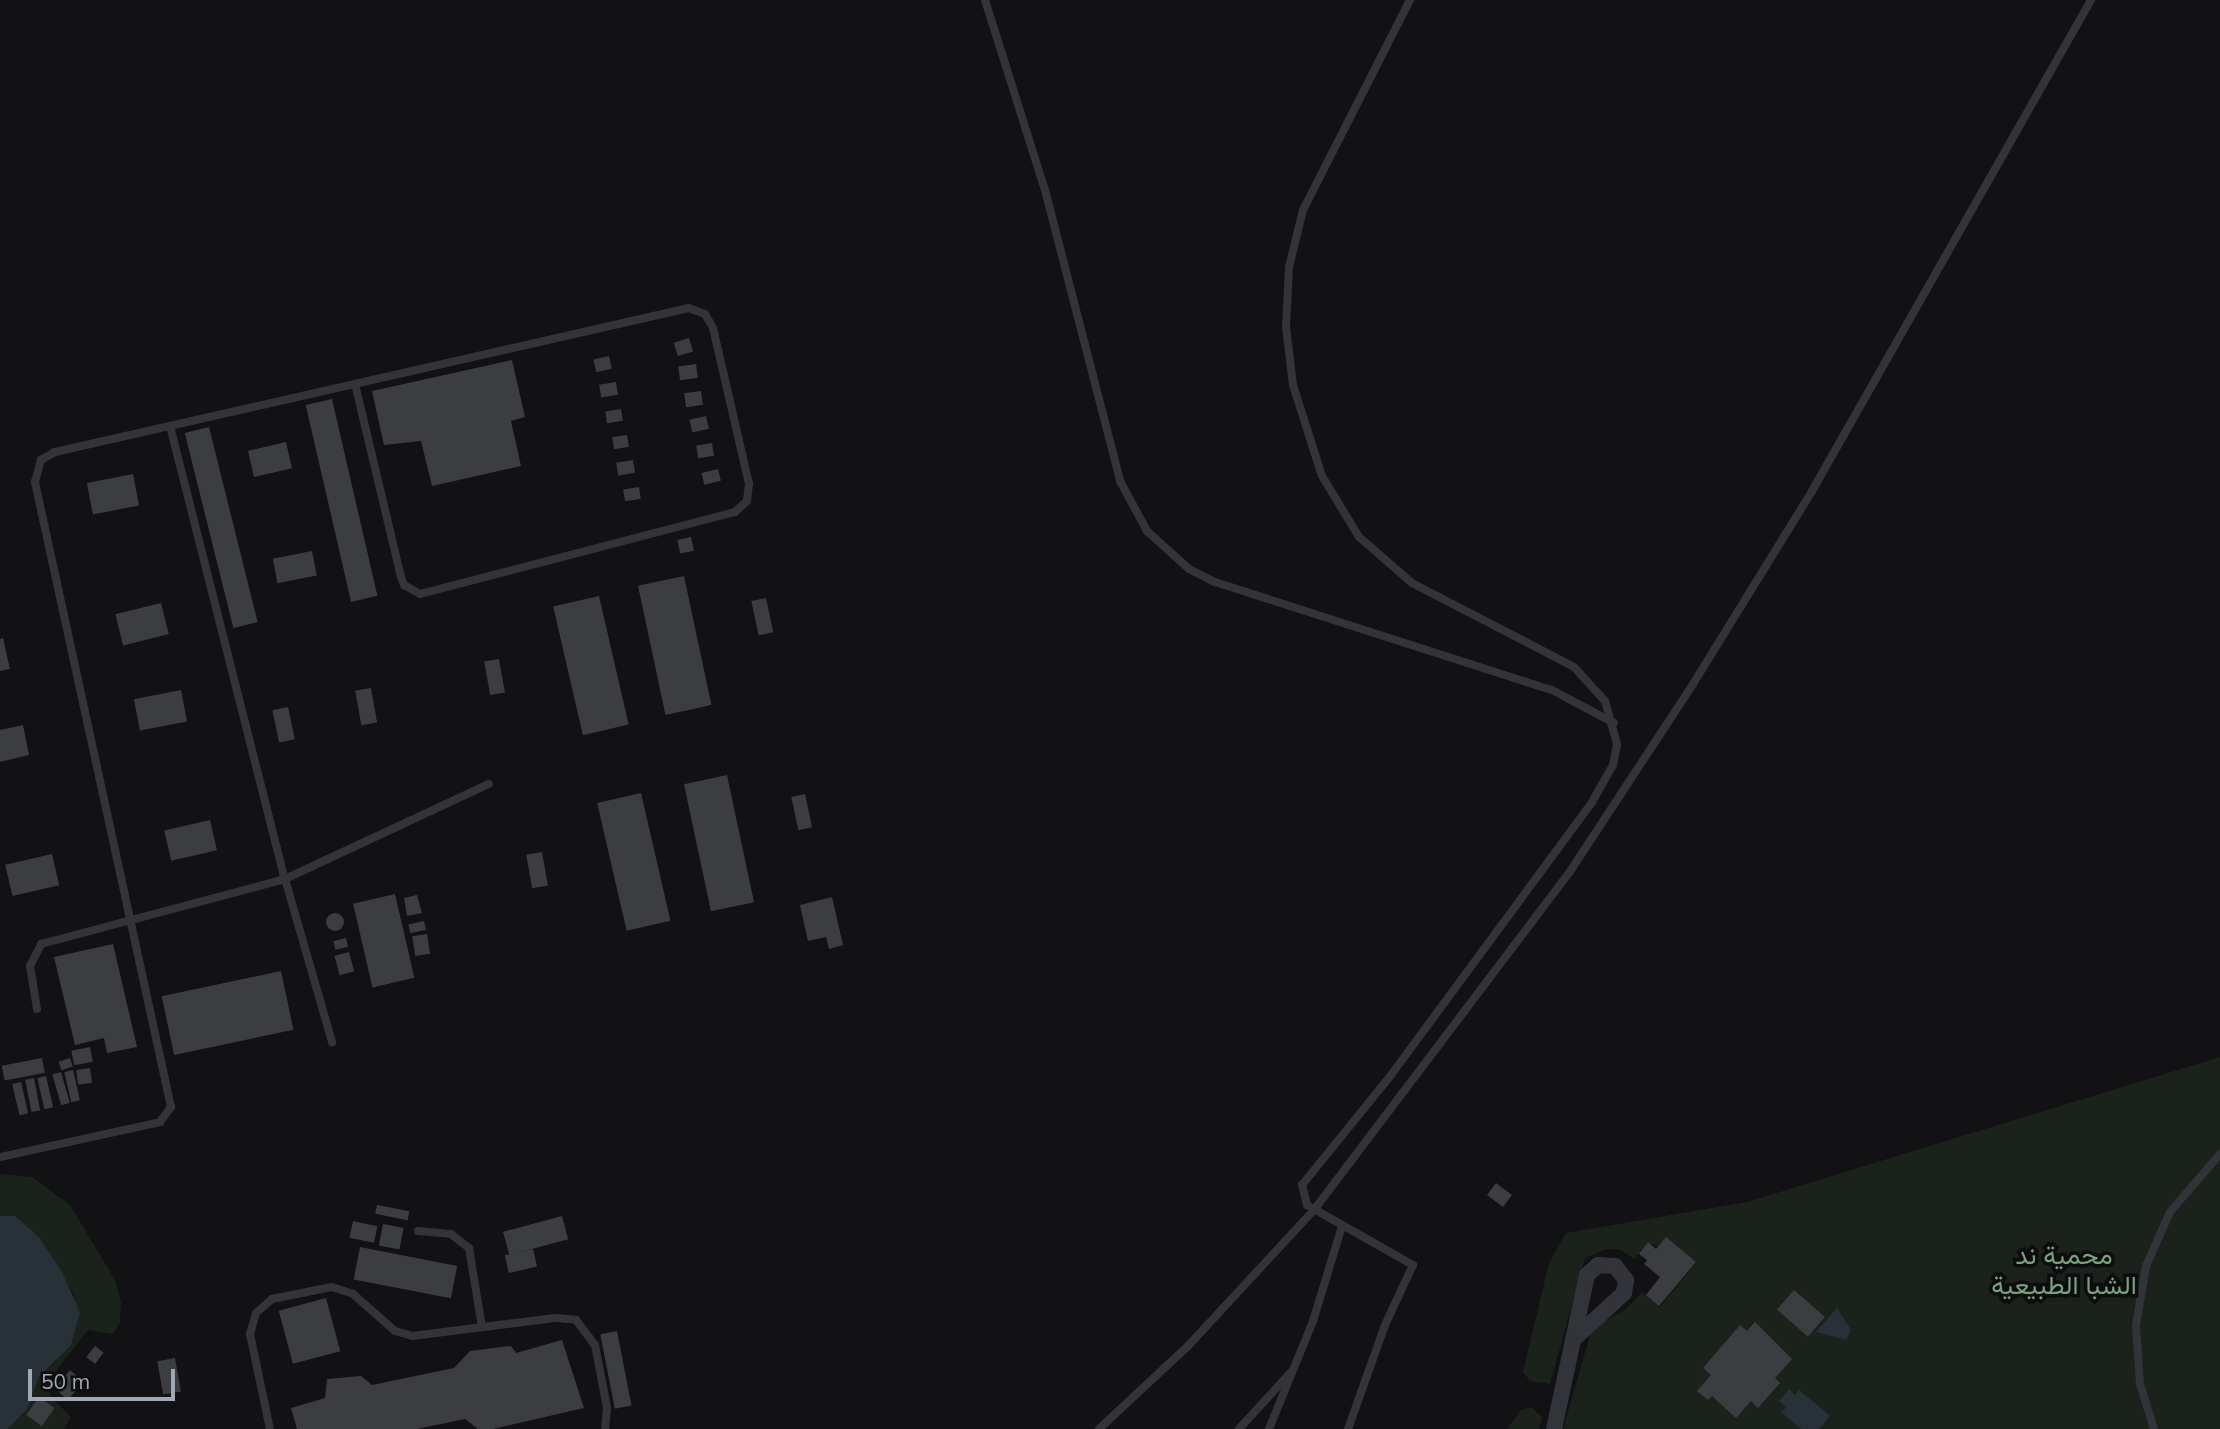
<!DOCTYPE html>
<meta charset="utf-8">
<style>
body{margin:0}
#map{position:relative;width:2220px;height:1429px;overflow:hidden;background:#121214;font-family:Mulish,Vazirmatn,sans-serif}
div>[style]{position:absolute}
.green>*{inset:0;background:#1a221b}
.water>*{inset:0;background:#283038}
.building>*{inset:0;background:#3c3d41;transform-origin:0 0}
.round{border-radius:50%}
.service>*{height:8px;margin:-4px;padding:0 4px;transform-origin:4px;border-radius:4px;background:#333439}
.minor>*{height:16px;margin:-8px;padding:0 8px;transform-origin:8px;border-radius:8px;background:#333439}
span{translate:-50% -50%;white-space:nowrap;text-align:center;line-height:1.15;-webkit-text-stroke:7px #0d0d0f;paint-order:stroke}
.park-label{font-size:26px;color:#78a17c}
.scale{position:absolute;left:28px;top:1369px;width:147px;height:32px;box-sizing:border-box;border:4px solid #a3a8b5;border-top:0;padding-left:9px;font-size:21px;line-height:24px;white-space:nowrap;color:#a3a8b5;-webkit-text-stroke:5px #0d0d0f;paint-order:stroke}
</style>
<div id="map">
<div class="green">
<i style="clip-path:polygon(2220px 1057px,2220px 1429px,1563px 1429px,1592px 1328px,1625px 1310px,1642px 1292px,1660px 1307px,1696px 1263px,1649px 1243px,1634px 1259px,1621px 1250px,1606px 1249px,1585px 1258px,1550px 1384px,1530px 1381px,1523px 1372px,1549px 1263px,1566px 1233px,1747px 1202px)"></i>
<i style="clip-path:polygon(0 1174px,32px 1177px,70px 1205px,115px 1280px,121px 1302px,120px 1322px,113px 1334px,88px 1330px,47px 1382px,51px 1397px,71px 1417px,64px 1429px,8px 1429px,27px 1409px,39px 1377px,56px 1361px,74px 1295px,39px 1237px,15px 1217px,0 1216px)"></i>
<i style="clip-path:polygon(1531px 1407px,1542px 1417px,1539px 1429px,1507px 1429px,1521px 1410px)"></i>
</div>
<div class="water">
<i style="clip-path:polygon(0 1216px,15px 1216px,39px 1237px,62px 1272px,80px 1312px,71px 1345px,39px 1377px,27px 1409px,8px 1429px,0 1429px)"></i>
<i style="clip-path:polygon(1837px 1308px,1851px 1330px,1846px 1340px,1816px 1332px)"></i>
<i style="clip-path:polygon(1789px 1389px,1795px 1395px,1799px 1390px,1830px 1416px,1819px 1429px,1801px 1429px,1781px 1412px,1786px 1407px,1779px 1401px)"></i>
</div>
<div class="building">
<i style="left:689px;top:338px;width:14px;height:16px;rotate:73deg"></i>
<i style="left:609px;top:356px;width:13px;height:16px;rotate:77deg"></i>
<i style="clip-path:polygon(512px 360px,525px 417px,511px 421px,521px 466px,432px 486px,421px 441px,384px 445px,372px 391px)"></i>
<i style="left:696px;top:364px;width:14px;height:18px;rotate:82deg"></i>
<i style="left:616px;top:382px;width:13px;height:17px;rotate:81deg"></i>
<i style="left:701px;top:391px;width:14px;height:17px;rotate:82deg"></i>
<i style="left:332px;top:399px;width:202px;height:27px;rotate:77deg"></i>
<i style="left:621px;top:409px;width:12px;height:16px;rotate:81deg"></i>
<i style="left:706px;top:416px;width:13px;height:17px;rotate:77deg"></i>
<i style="left:209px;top:427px;width:201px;height:25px;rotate:76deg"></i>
<i style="left:627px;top:435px;width:12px;height:15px;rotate:81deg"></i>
<i style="left:286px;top:442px;width:27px;height:39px;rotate:77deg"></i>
<i style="left:712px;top:443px;width:13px;height:16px;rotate:81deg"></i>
<i style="left:633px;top:460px;width:13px;height:17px;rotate:81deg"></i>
<i style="left:718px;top:469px;width:12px;height:17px;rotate:76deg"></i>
<i style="left:133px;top:474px;width:32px;height:47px;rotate:79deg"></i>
<i style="left:639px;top:487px;width:12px;height:16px;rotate:81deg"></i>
<i style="left:691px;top:537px;width:14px;height:14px;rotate:78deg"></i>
<i style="left:312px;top:551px;width:25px;height:40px;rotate:79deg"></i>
<i style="left:684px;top:576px;width:132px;height:47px;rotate:78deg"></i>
<i style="left:599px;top:596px;width:132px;height:47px;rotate:77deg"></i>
<i style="left:766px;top:598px;width:35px;height:15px;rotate:78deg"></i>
<i style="left:161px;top:603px;width:32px;height:47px;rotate:76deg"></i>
<i style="clip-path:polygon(3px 638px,10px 669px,0 671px,0 639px)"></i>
<i style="left:499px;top:659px;width:34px;height:15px;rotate:80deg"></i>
<i style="left:371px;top:688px;width:35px;height:16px;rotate:80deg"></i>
<i style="left:181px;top:690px;width:32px;height:48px;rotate:79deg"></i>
<i style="left:288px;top:707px;width:33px;height:16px;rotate:78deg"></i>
<i style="clip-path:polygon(23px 725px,29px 755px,0 762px,0 730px)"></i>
<i style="left:727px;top:775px;width:130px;height:44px;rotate:78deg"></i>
<i style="left:641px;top:793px;width:131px;height:45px;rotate:77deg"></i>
<i style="left:805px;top:794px;width:34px;height:14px;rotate:78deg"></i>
<i style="left:210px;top:820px;width:31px;height:47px;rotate:77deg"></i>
<i style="left:542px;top:852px;width:34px;height:16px;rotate:80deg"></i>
<i style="left:52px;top:854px;width:32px;height:48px;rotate:77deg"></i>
<i style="left:395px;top:894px;width:86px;height:43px;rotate:77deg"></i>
<i style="clip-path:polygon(417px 895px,422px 913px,407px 916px,404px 898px)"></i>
<i style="clip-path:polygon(832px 897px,843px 945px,829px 949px,826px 937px,808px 941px,800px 905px)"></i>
<i class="round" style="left:326px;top:913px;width:18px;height:18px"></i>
<i style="left:424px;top:921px;width:9px;height:16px;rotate:77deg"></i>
<i style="left:427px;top:934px;width:20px;height:15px;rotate:81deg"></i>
<i style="left:346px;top:938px;width:9px;height:13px;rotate:77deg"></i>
<i style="clip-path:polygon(113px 944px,137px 1047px,107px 1053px,104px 1038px,75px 1045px,54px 957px)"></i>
<i style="left:349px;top:952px;width:20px;height:15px;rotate:75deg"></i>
<i style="left:281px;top:971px;width:60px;height:122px;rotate:78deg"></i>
<i style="left:90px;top:1047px;width:15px;height:19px;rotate:79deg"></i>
<i style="left:42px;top:1058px;width:15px;height:41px;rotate:79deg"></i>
<i style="left:70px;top:1058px;width:9px;height:12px;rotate:72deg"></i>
<i style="left:90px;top:1068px;width:15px;height:14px;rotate:82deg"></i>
<i style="left:73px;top:1070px;width:31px;height:9px;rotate:77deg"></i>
<i style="left:61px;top:1072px;width:32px;height:9px;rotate:74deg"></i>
<i style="left:46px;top:1076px;width:32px;height:9px;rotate:77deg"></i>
<i style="left:34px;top:1078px;width:33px;height:9px;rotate:79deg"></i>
<i style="left:21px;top:1082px;width:32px;height:9px;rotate:77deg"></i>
<i style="left:1496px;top:1183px;width:20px;height:15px;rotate:37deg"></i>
<i style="left:377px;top:1205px;width:33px;height:9px;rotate:11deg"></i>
<i style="left:562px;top:1216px;width:24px;height:61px;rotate:75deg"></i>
<i style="left:353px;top:1221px;width:25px;height:17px;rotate:12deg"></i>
<i style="left:383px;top:1224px;width:21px;height:22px;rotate:11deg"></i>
<i style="clip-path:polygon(1666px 1237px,1696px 1262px,1659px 1306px,1646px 1295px,1660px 1277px,1644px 1264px,1647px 1260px,1639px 1254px,1648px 1242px,1656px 1249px)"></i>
<i style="left:360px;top:1247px;width:99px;height:33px;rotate:11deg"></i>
<i style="left:533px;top:1249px;width:18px;height:29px;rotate:77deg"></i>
<i style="left:1794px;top:1290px;width:41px;height:26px;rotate:41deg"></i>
<i style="left:326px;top:1298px;width:55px;height:49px;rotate:75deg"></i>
<i style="clip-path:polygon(1755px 1322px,1792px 1359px,1775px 1378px,1780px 1383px,1758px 1408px,1751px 1401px,1736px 1418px,1712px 1396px,1708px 1400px,1697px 1391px,1711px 1375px,1703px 1368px,1740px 1325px,1747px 1331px)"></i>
<i style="left:617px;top:1331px;width:76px;height:17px;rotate:79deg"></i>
<i style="clip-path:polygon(562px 1340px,584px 1408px,493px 1429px,478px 1429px,465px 1419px,417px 1429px,297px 1429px,291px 1408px,325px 1398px,327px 1379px,361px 1376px,372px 1385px,454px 1368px,470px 1351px,511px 1346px,516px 1353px)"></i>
<i style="left:95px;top:1346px;width:11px;height:14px;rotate:38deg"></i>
<i style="left:175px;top:1358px;width:34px;height:18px;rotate:80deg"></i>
<i style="left:70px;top:1370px;width:18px;height:24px;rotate:41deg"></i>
<i style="left:39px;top:1397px;width:19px;height:22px;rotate:35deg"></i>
</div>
<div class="service">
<i style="left:985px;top:0;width:199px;rotate:72.5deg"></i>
<i style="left:1045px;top:190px;width:301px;rotate:75.5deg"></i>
<i style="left:1120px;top:481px;width:57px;rotate:61.6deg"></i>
<i style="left:1147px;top:531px;width:57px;rotate:42.1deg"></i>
<i style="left:1189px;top:569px;width:29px;rotate:27deg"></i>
<i style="left:1215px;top:582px;width:354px;rotate:17.8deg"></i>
<i style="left:1552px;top:690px;width:70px;rotate:28deg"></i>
<i style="left:170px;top:426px;width:467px;rotate:75.8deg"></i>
<i style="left:285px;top:879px;width:170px;rotate:73.9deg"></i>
<i style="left:37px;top:1009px;width:44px;rotate:-99.2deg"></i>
<i style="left:30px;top:966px;width:25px;rotate:-63deg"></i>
<i style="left:41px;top:944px;width:253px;rotate:-14.9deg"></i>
<i style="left:285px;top:879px;width:225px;rotate:-25deg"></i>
<i style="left:0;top:1157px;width:164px;rotate:-12.3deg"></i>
<i style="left:160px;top:1122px;width:19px;rotate:-54deg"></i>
<i style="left:171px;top:1107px;width:640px;rotate:-102.28deg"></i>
<i style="left:35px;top:482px;width:23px;rotate:-75deg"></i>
<i style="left:41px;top:460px;width:16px;rotate:-30deg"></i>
<i style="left:55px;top:452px;width:650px;rotate:-12.8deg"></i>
<i style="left:689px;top:308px;width:17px;rotate:21deg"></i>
<i style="left:705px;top:314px;width:16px;rotate:60deg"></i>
<i style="left:713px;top:328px;width:160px;rotate:77deg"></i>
<i style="left:749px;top:484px;width:17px;rotate:97deg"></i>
<i style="left:747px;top:501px;width:16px;rotate:137deg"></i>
<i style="left:735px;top:512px;width:325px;rotate:165.4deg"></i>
<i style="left:420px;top:594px;width:18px;rotate:-151deg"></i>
<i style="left:404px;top:585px;width:9px;rotate:-111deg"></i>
<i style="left:401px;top:577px;width:198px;rotate:-103.4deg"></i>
<i style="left:418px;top:1231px;width:33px;rotate:5deg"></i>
<i style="left:451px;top:1234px;width:23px;rotate:38deg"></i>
<i style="left:469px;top:1248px;width:80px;rotate:80.7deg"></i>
<i style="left:270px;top:1429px;width:97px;rotate:-101.9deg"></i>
<i style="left:250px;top:1334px;width:22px;rotate:-74deg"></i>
<i style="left:256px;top:1313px;width:21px;rotate:-41deg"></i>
<i style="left:272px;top:1299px;width:61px;rotate:-11.3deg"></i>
<i style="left:332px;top:1287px;width:22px;rotate:18deg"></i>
<i style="left:353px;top:1294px;width:56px;rotate:41.4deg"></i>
<i style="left:395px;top:1331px;width:18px;rotate:16deg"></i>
<i style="left:412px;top:1336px;width:144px;rotate:-7.2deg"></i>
<i style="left:555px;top:1318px;width:21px;rotate:5deg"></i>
<i style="left:576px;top:1320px;width:31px;rotate:53deg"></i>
<i style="left:595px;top:1345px;width:64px;rotate:79.2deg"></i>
<i style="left:607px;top:1408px;width:21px;rotate:95deg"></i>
<i style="left:1099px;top:1429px;width:122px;rotate:-43deg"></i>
<i style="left:1188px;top:1346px;width:185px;rotate:-47.2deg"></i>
<i style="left:1314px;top:1210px;width:423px;rotate:-52.9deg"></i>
<i style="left:1569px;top:873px;width:226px;rotate:-56.7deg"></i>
<i style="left:1693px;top:684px;width:227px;rotate:-58.3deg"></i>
<i style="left:1812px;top:491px;width:565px;rotate:-60.39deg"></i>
<i style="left:1239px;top:1429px;width:77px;rotate:-47.6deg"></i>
<i style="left:1269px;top:1429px;width:117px;rotate:-67.8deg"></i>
<i style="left:1313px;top:1321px;width:99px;rotate:-73deg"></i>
<i style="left:1348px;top:1429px;width:110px;rotate:-70.4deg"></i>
<i style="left:1385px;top:1325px;width:66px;rotate:-65deg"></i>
<i style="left:1413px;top:1265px;width:122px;rotate:-150.5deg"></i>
<i style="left:1307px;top:1205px;width:21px;rotate:-104deg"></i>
<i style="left:1302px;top:1185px;width:141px;rotate:-51deg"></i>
<i style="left:1391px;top:1075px;width:339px;rotate:-53.6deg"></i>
<i style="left:1592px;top:802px;width:43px;rotate:-60.4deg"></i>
<i style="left:1613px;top:765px;width:21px;rotate:-79deg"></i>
<i style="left:1617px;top:744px;width:45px;rotate:-105.6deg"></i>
<i style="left:1605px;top:701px;width:46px;rotate:-132.4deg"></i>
<i style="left:1574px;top:667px;width:182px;rotate:-152.6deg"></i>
<i style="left:1412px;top:583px;width:70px;rotate:-139deg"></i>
<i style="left:1359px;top:537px;width:71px;rotate:-121.2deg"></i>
<i style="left:1322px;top:476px;width:96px;rotate:-107.7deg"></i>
<i style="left:1293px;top:385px;width:59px;rotate:-96.8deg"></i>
<i style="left:1286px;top:326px;width:59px;rotate:-87.1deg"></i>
<i style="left:1289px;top:267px;width:59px;rotate:-76.2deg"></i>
<i style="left:1303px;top:210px;width:236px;rotate:-63deg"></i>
<i style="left:2154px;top:1429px;width:47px;rotate:-107.3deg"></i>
<i style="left:2140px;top:1384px;width:59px;rotate:-93.9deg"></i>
<i style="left:2136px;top:1325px;width:60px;rotate:-80.4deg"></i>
<i style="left:2146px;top:1266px;width:59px;rotate:-66deg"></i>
<i style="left:2170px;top:1212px;width:77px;rotate:-49.2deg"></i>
</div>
<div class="minor">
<i style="left:1554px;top:1429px;width:157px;rotate:-77.9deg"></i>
<i style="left:1587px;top:1275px;width:15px;rotate:-42deg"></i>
<i style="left:1598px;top:1265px;width:17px;rotate:3deg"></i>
<i style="left:1615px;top:1266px;width:18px;rotate:52deg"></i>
<i style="left:1626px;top:1280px;width:13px;rotate:99deg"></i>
<i style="left:1624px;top:1293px;width:65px;rotate:137.5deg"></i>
</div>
<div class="park-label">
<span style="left:2064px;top:1270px">محمية ند<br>الشبا الطبيعية</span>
</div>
<div class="scale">50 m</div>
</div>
